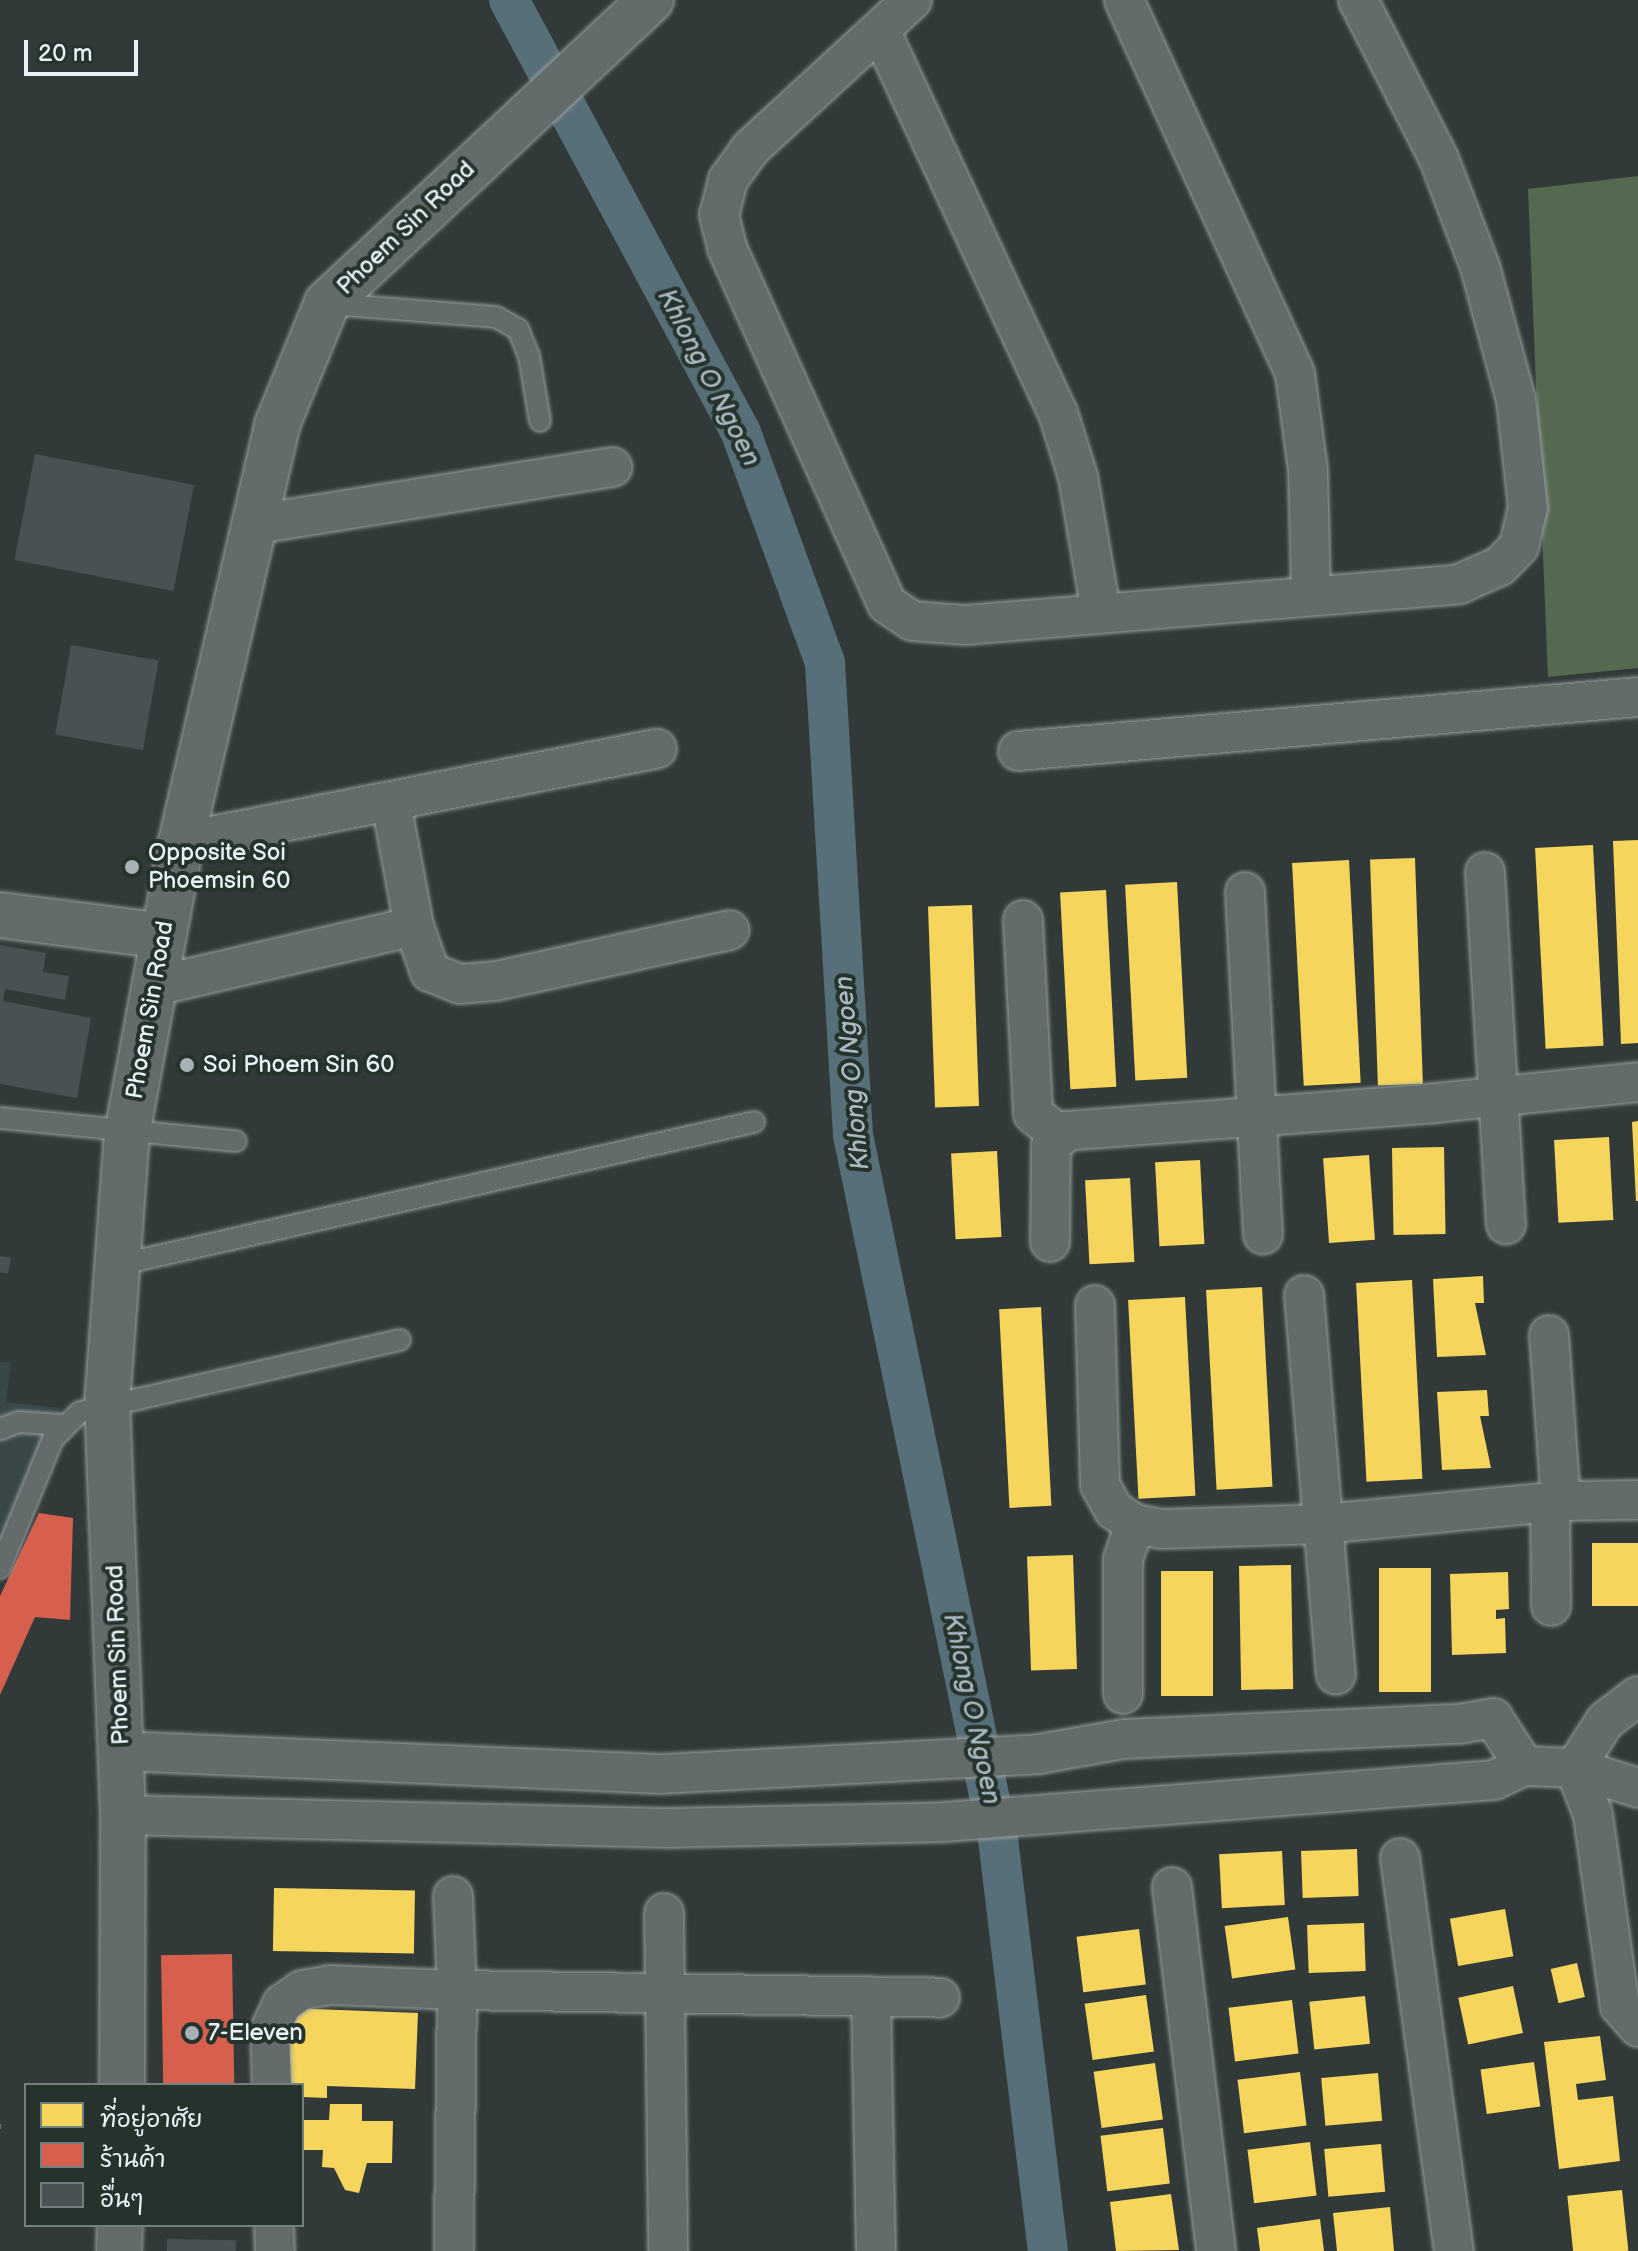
<!DOCTYPE html>
<meta charset="utf-8">
<style>
body{margin:0}
#map{position:relative;width:1638px;height:2251px;overflow:hidden;background:#323a39;font-family:"Balsamiq Sans","Playpen Sans Thai",sans-serif}
div>[style]{position:absolute}
.built>*{inset:0;background:#394749}
.green>*{inset:0;background:#556950}
.homes>*{inset:0;background:#f6d55c;transform-origin:0 0}
.shops>*{inset:0;background:#d6604d;transform-origin:0 0}
.canal>*{height:40px;margin:-20px;padding:0 20px;transform-origin:20px;border-radius:20px;background:#576f78}
.building>*{inset:0;background:#4a5153;transform-origin:0 0}
.path>*{height:5px;margin-top:-2.5px;transform-origin:0;background:repeating-linear-gradient(90deg,#6e7171 0 6px,transparent 0 12px)}
.roads{filter:drop-shadow(0 0 2px #999e9f) drop-shadow(0 0 2px #999e9f)}
.lane>*{height:20px;margin:-10px;padding:0 10px;transform-origin:10px;border-radius:10px;background:#646b6b}
.street>*{height:38px;margin:-19px;padding:0 19px;transform-origin:19px;border-radius:19px;background:#646b6b}
.secondary>*{height:44px;margin:-22px;padding:0 22px;transform-origin:22px;border-radius:22px;background:#646b6b}
.dots>*{width:22px;height:22px;translate:-50% -50%;box-sizing:border-box;border:4px solid #26332d;border-radius:50%}
span{translate:-50% -50%;white-space:nowrap;text-align:center;line-height:1.15;-webkit-text-stroke:8px #26332d;paint-order:stroke}
.street-label{font-size:24px;color:#e8f1f8}
.poi-label{font-size:24px;color:#e8f1f8}
.left{translate:0 -50%;text-align:left}
.water-label{font-size:26px;color:#a9b9c1;font-style:italic}
.legend{position:absolute;left:24px;top:2083px;width:280px;height:144px;box-sizing:border-box;background:#26332d;border:2px solid #747f7e;margin:0;padding:10px 14px;list-style:none;font-size:24px;color:#e8f1f8}
.legend li{display:flex;align-items:center;gap:16px;height:40px}
.legend b{width:40px;border:2px solid #747f7e}
.scale{position:absolute;left:24px;top:40px;width:114px;height:36px;box-sizing:border-box;border:4px solid #e8f1f8;border-top:0;padding-left:10px;font-size:24px;line-height:28px;white-space:nowrap;color:#e8f1f8;-webkit-text-stroke:6px #26332d;paint-order:stroke}
</style>
<div id="map">
<div class="built">
<i style="clip-path:polygon(0 1362px,11px 1362px,6px 1402px,60px 1408px,0 1558px)"></i>
</div>
<div class="green">
<i style="clip-path:polygon(1638px 176px,1638px 668px,1548px 677px,1528px 189px)"></i>
</div>
<div class="homes">
<i style="clip-path:polygon(1638px 840px,1638px 1043px,1621px 1044px,1613px 841px)"></i>
<i style="left:1593px;top:845px;width:201px;height:58px;rotate:87deg"></i>
<i style="left:1415px;top:858px;width:226px;height:45px;rotate:88deg"></i>
<i style="left:1349px;top:860px;width:223px;height:57px;rotate:87deg"></i>
<i style="left:1177px;top:882px;width:196px;height:52px;rotate:87deg"></i>
<i style="left:1106px;top:890px;width:197px;height:46px;rotate:87deg"></i>
<i style="left:972px;top:905px;width:201px;height:44px;rotate:88deg"></i>
<i style="clip-path:polygon(1638px 1121px,1638px 1201px,1636px 1201px,1632px 1122px)"></i>
<i style="left:1609px;top:1137px;width:83px;height:55px;rotate:87deg"></i>
<i style="left:1444px;top:1147px;width:87px;height:52px;rotate:89deg"></i>
<i style="left:997px;top:1151px;width:86px;height:46px;rotate:87deg"></i>
<i style="left:1369px;top:1155px;width:85px;height:46px;rotate:86deg"></i>
<i style="left:1200px;top:1160px;width:84px;height:45px;rotate:87deg"></i>
<i style="left:1130px;top:1178px;width:84px;height:45px;rotate:87deg"></i>
<i style="clip-path:polygon(1483px 1276px,1484px 1303px,1475px 1303px,1486px 1355px,1437px 1357px,1433px 1279px)"></i>
<i style="left:1412px;top:1280px;width:199px;height:56px;rotate:87deg"></i>
<i style="left:1262px;top:1287px;width:200px;height:56px;rotate:87deg"></i>
<i style="left:1185px;top:1297px;width:199px;height:57px;rotate:87deg"></i>
<i style="left:1041px;top:1307px;width:199px;height:42px;rotate:87deg"></i>
<i style="clip-path:polygon(1487px 1390px,1489px 1416px,1480px 1416px,1491px 1468px,1442px 1470px,1437px 1392px)"></i>
<i style="left:1638px;top:1543px;width:63px;height:46px;rotate:90deg"></i>
<i style="left:1073px;top:1555px;width:114px;height:46px;rotate:88deg"></i>
<i style="left:1291px;top:1565px;width:124px;height:52px;rotate:89deg"></i>
<i style="left:1379px;top:1568px;width:52px;height:124px"></i>
<i style="left:1161px;top:1571px;width:52px;height:125px"></i>
<i style="clip-path:polygon(1508px 1572px,1509px 1609px,1496px 1610px,1496px 1619px,1505px 1618px,1506px 1653px,1452px 1655px,1450px 1574px)"></i>
<i style="left:1357px;top:1849px;width:47px;height:56px;rotate:88deg"></i>
<i style="left:1282px;top:1851px;width:54px;height:63px;rotate:87deg"></i>
<i style="left:274px;top:1888px;width:141px;height:63px;rotate:1deg"></i>
<i style="left:1505px;top:1909px;width:48px;height:56px;rotate:80deg"></i>
<i style="left:1288px;top:1917px;width:53px;height:64px;rotate:82deg"></i>
<i style="left:1364px;top:1923px;width:48px;height:57px;rotate:88deg"></i>
<i style="left:1139px;top:1929px;width:56px;height:63px;rotate:83deg"></i>
<i style="left:1577px;top:1963px;width:35px;height:27px;rotate:77deg"></i>
<i style="left:1513px;top:1986px;width:48px;height:56px;rotate:78deg"></i>
<i style="left:1146px;top:1995px;width:57px;height:62px;rotate:82deg"></i>
<i style="left:1365px;top:1996px;width:48px;height:56px;rotate:84deg"></i>
<i style="left:1292px;top:2000px;width:54px;height:64px;rotate:83deg"></i>
<i style="clip-path:polygon(288px 2008px,418px 2013px,415px 2089px,327px 2086px,327px 2098px,302px 2097px,302px 2085px,286px 2085px)"></i>
<i style="clip-path:polygon(1600px 2036px,1606px 2080px,1576px 2084px,1578px 2100px,1613px 2096px,1620px 2161px,1559px 2169px,1544px 2042px)"></i>
<i style="left:1534px;top:2062px;width:45px;height:54px;rotate:82deg"></i>
<i style="left:1155px;top:2063px;width:57px;height:62px;rotate:82deg"></i>
<i style="left:1300px;top:2072px;width:54px;height:63px;rotate:83deg"></i>
<i style="left:1378px;top:2073px;width:48px;height:57px;rotate:85deg"></i>
<i style="clip-path:polygon(330px 2104px,362px 2104px,362px 2121px,393px 2121px,392px 2163px,367px 2163px,359px 2193px,345px 2190px,334px 2168px,322px 2167px,323px 2150px,302px 2150px,302px 2120px,329px 2120px)"></i>
<i style="left:1163px;top:2128px;width:56px;height:63px;rotate:83deg"></i>
<i style="left:1310px;top:2142px;width:54px;height:63px;rotate:83deg"></i>
<i style="left:1381px;top:2144px;width:48px;height:57px;rotate:85deg"></i>
<i style="left:1622px;top:2190px;width:61px;height:55px;rotate:84deg"></i>
<i style="clip-path:polygon(1171px 2194px,1179px 2250px,1116px 2251px,1110px 2202px)"></i>
<i style="clip-path:polygon(1390px 2207px,1394px 2251px,1337px 2251px,1333px 2213px)"></i>
<i style="clip-path:polygon(1320px 2219px,1324px 2251px,1260px 2251px,1257px 2228px)"></i>
</div>
<div class="shops">
<i style="clip-path:polygon(39px 1513px,73px 1518px,70px 1620px,35px 1617px,0 1695px,0 1596px)"></i>
<i style="left:232px;top:1954px;width:131px;height:71px;rotate:89deg"></i>
</div>
<div class="canal">
<i style="left:509px;top:0;width:491px;rotate:61.8deg"></i>
<i style="left:741px;top:433px;width:245px;rotate:69.9deg"></i>
<i style="left:825px;top:663px;width:473px;rotate:86.6deg"></i>
<i style="left:853px;top:1135px;width:719px;rotate:78.36deg"></i>
<i style="left:998px;top:1839px;width:415px;rotate:83.1deg"></i>
</div>
<div class="building">
<i style="left:35px;top:454px;width:162px;height:108px;rotate:11deg"></i>
<i style="left:71px;top:645px;width:89px;height:91px;rotate:10deg"></i>
<i style="clip-path:polygon(0 945px,46px 953px,43px 972px,69px 976px,65px 1000px,5px 989px,3px 1001px,91px 1018px,77px 1098px,0 1084px)"></i>
<i style="clip-path:polygon(0 1256px,11px 1258px,8px 1274px,0 1272px)"></i>
<i style="left:167px;top:2239px;width:69px;height:12px;rotate:1deg"></i>
</div>
<div class="path">
<i style="left:0;top:2126px;width:1px"></i>
</div>
<div class="roads">
<div class="lane">
<i style="left:331px;top:304px;width:166px;rotate:4.5deg"></i>
<i style="left:496px;top:317px;width:25px;rotate:29deg"></i>
<i style="left:518px;top:329px;width:29px;rotate:68deg"></i>
<i style="left:529px;top:356px;width:66px;rotate:80.4deg"></i>
<i style="left:0;top:1118px;width:237px;rotate:5.6deg"></i>
<i style="left:117px;top:1265px;width:653px;rotate:-12.65deg"></i>
<i style="left:0;top:1429px;width:20px;rotate:-20deg"></i>
<i style="left:19px;top:1422px;width:44px;rotate:3.9deg"></i>
<i style="left:0;top:1568px;width:139px;rotate:-67.7deg"></i>
<i style="left:53px;top:1439px;width:38px;rotate:-45deg"></i>
<i style="left:80px;top:1412px;width:328px;rotate:-12.7deg"></i>
</div>
<div class="street">
<i style="left:912px;top:0;width:219px;rotate:137.4deg"></i>
<i style="left:751px;top:148px;width:39px;rotate:126deg"></i>
<i style="left:728px;top:180px;width:36px;rotate:104deg"></i>
<i style="left:719px;top:215px;width:34px;rotate:76deg"></i>
<i style="left:727px;top:248px;width:390px;rotate:65.8deg"></i>
<i style="left:887px;top:604px;width:30px;rotate:34deg"></i>
<i style="left:912px;top:621px;width:53px;rotate:4.3deg"></i>
<i style="left:965px;top:625px;width:496px;rotate:-4.7deg"></i>
<i style="left:1459px;top:584px;width:45px;rotate:-23.7deg"></i>
<i style="left:1500px;top:566px;width:28px;rotate:-46deg"></i>
<i style="left:1519px;top:546px;width:39px;rotate:-77deg"></i>
<i style="left:1528px;top:508px;width:109px;rotate:-96.3deg"></i>
<i style="left:1516px;top:400px;width:138px;rotate:-105.1deg"></i>
<i style="left:1480px;top:267px;width:116px;rotate:-110.8deg"></i>
<i style="left:1439px;top:159px;width:178px;rotate:-117deg"></i>
<i style="left:1124px;top:0;width:411px;rotate:65.4deg"></i>
<i style="left:1295px;top:374px;width:97px;rotate:82.3deg"></i>
<i style="left:1308px;top:470px;width:125px;rotate:88.6deg"></i>
<i style="left:880px;top:30px;width:422px;rotate:65.1deg"></i>
<i style="left:1058px;top:413px;width:67px;rotate:72.6deg"></i>
<i style="left:1078px;top:477px;width:137px;rotate:80.3deg"></i>
<i style="left:251px;top:525px;width:366px;rotate:-9.1deg"></i>
<i style="left:1018px;top:751px;width:622px;rotate:-4.98deg"></i>
<i style="left:391px;top:803px;width:125px;rotate:79.4deg"></i>
<i style="left:414px;top:926px;width:49px;rotate:70.8deg"></i>
<i style="left:430px;top:972px;width:32px;rotate:22deg"></i>
<i style="left:460px;top:984px;width:36px;rotate:-5deg"></i>
<i style="left:496px;top:981px;width:239px;rotate:-12.3deg"></i>
<i style="left:181px;top:842px;width:485px;rotate:-11.1deg"></i>
<i style="left:1485px;top:872px;width:353px;rotate:86.6deg"></i>
<i style="left:1245px;top:892px;width:343px;rotate:87deg"></i>
<i style="left:1023px;top:920px;width:194px;rotate:87deg"></i>
<i style="left:1033px;top:1114px;width:36px;rotate:38deg"></i>
<i style="left:155px;top:986px;width:266px;rotate:-13deg"></i>
<i style="left:1050px;top:1242px;width:96px;rotate:-89.4deg"></i>
<i style="left:1051px;top:1146px;width:21px;rotate:-47deg"></i>
<i style="left:1065px;top:1131px;width:372px;rotate:-4.3deg"></i>
<i style="left:1436px;top:1103px;width:203px;rotate:-5.9deg"></i>
<i style="left:1304px;top:1295px;width:381px;rotate:85.2deg"></i>
<i style="left:1095px;top:1305px;width:180px;rotate:88.4deg"></i>
<i style="left:1100px;top:1485px;width:29px;rotate:61deg"></i>
<i style="left:1114px;top:1510px;width:25px;rotate:34deg"></i>
<i style="left:1135px;top:1524px;width:26px;rotate:11deg"></i>
<i style="left:1161px;top:1529px;width:162px;rotate:-1.8deg"></i>
<i style="left:1323px;top:1524px;width:239px;rotate:-5.5deg"></i>
<i style="left:1549px;top:1335px;width:166px;rotate:85.9deg"></i>
<i style="left:1561px;top:1501px;width:77px;rotate:-0.7deg"></i>
<i style="left:1550px;top:1502px;width:104px;rotate:89.4deg"></i>
<i style="left:1123px;top:1694px;width:135px;rotate:-90deg"></i>
<i style="left:1123px;top:1559px;width:37px;rotate:-71deg"></i>
<i style="left:1638px;top:1696px;width:41px;rotate:142.9deg"></i>
<i style="left:1605px;top:1721px;width:56px;rotate:122.6deg"></i>
<i style="left:1575px;top:1768px;width:50px;rotate:69deg"></i>
<i style="left:1593px;top:1815px;width:193px;rotate:82deg"></i>
<i style="left:1620px;top:2006px;width:28px;rotate:49deg"></i>
<i style="left:121px;top:1751px;width:540px;rotate:2.44deg"></i>
<i style="left:661px;top:1774px;width:379px;rotate:-3deg"></i>
<i style="left:1039px;top:1754px;width:86px;rotate:-10deg"></i>
<i style="left:1124px;top:1739px;width:335px;rotate:-2.6deg"></i>
<i style="left:1459px;top:1724px;width:35px;rotate:-10deg"></i>
<i style="left:1493px;top:1718px;width:57px;rotate:57.1deg"></i>
<i style="left:123px;top:1815px;width:543px;rotate:1.37deg"></i>
<i style="left:666px;top:1828px;width:278px;rotate:-1.2deg"></i>
<i style="left:944px;top:1822px;width:552px;rotate:-4.37deg"></i>
<i style="left:1494px;top:1780px;width:33px;rotate:-25deg"></i>
<i style="left:1524px;top:1766px;width:51px;rotate:2.2deg"></i>
<i style="left:1575px;top:1768px;width:66px;rotate:17.6deg"></i>
<i style="left:1400px;top:1858px;width:397px;rotate:82.2deg"></i>
<i style="left:1172px;top:1887px;width:367px;rotate:83.1deg"></i>
<i style="left:453px;top:1896px;width:94px;rotate:87.6deg"></i>
<i style="left:457px;top:1990px;width:483px;rotate:0.9deg"></i>
<i style="left:664px;top:1913px;width:338px;rotate:89.3deg"></i>
<i style="left:871px;top:1996px;width:255px;rotate:88.9deg"></i>
<i style="left:272px;top:2085px;width:55px;rotate:-92.1deg"></i>
<i style="left:270px;top:2030px;width:29px;rotate:-65deg"></i>
<i style="left:282px;top:2004px;width:24px;rotate:-35deg"></i>
<i style="left:302px;top:1990px;width:28px;rotate:-10deg"></i>
<i style="left:330px;top:1985px;width:127px;rotate:2.3deg"></i>
<i style="left:457px;top:1990px;width:261px;rotate:90.7deg"></i>
<i style="left:274px;top:2225px;width:26px;rotate:88deg"></i>
</div>
<div class="secondary">
<i style="left:0;top:915px;width:164px;rotate:7.3deg"></i>
<i style="left:122px;top:2085px;width:270px;rotate:-89.8deg"></i>
<i style="left:123px;top:1815px;width:410px;rotate:-92.2deg"></i>
<i style="left:107px;top:1405px;width:272px;rotate:-85.8deg"></i>
<i style="left:127px;top:1134px;width:297px;rotate:-79.5deg"></i>
<i style="left:181px;top:842px;width:428px;rotate:-77deg"></i>
<i style="left:277px;top:425px;width:132px;rotate:-67.7deg"></i>
<i style="left:327px;top:303px;width:444px;rotate:-43.1deg"></i>
<i style="left:119px;top:2251px;width:26px;rotate:-88deg"></i>
</div>
</div>
<div class="dots">
<i style="left:132px;top:867px;background:#a8b1b5"></i>
<i style="left:187px;top:1065px;background:#a8b1b5"></i>
<i style="left:192px;top:2033px;background:#a8b1b5"></i>
</div>
<div class="street-label">
<span style="left:406px;top:228px;rotate:-44deg">Phoem Sin Road</span>
<span style="left:150px;top:1010px;rotate:-80deg">Phoem Sin Road</span>
<span style="left:118px;top:1655px;rotate:-92deg">Phoem Sin Road</span>
</div>
<div class="poi-label">
<span class="left" style="left:148px;top:867px">Opposite Soi<br>Phoemsin 60</span>
<span class="left" style="left:203px;top:1065px">Soi Phoem Sin 60</span>
<span class="left" style="left:208px;top:2033px">7-Eleven</span>
</div>
<div class="water-label">
<span style="left:708px;top:378px;rotate:63deg">Khlong O Ngoen</span>
<span style="left:853px;top:1073px;rotate:-95deg">Khlong O Ngoen</span>
<span style="left:971px;top:1709px;rotate:78deg">Khlong O Ngoen</span>
</div>
<ul class="legend">
<li><b style="height:22px;background:#f6d55c"></b>ที่อยู่อาศัย</li>
<li><b style="height:22px;background:#d6604d"></b>ร้านค้า</li>
<li><b style="height:22px;background:#4a5153"></b>อื่นๆ</li>
</ul>
<div class="scale">20 m</div>
</div>
